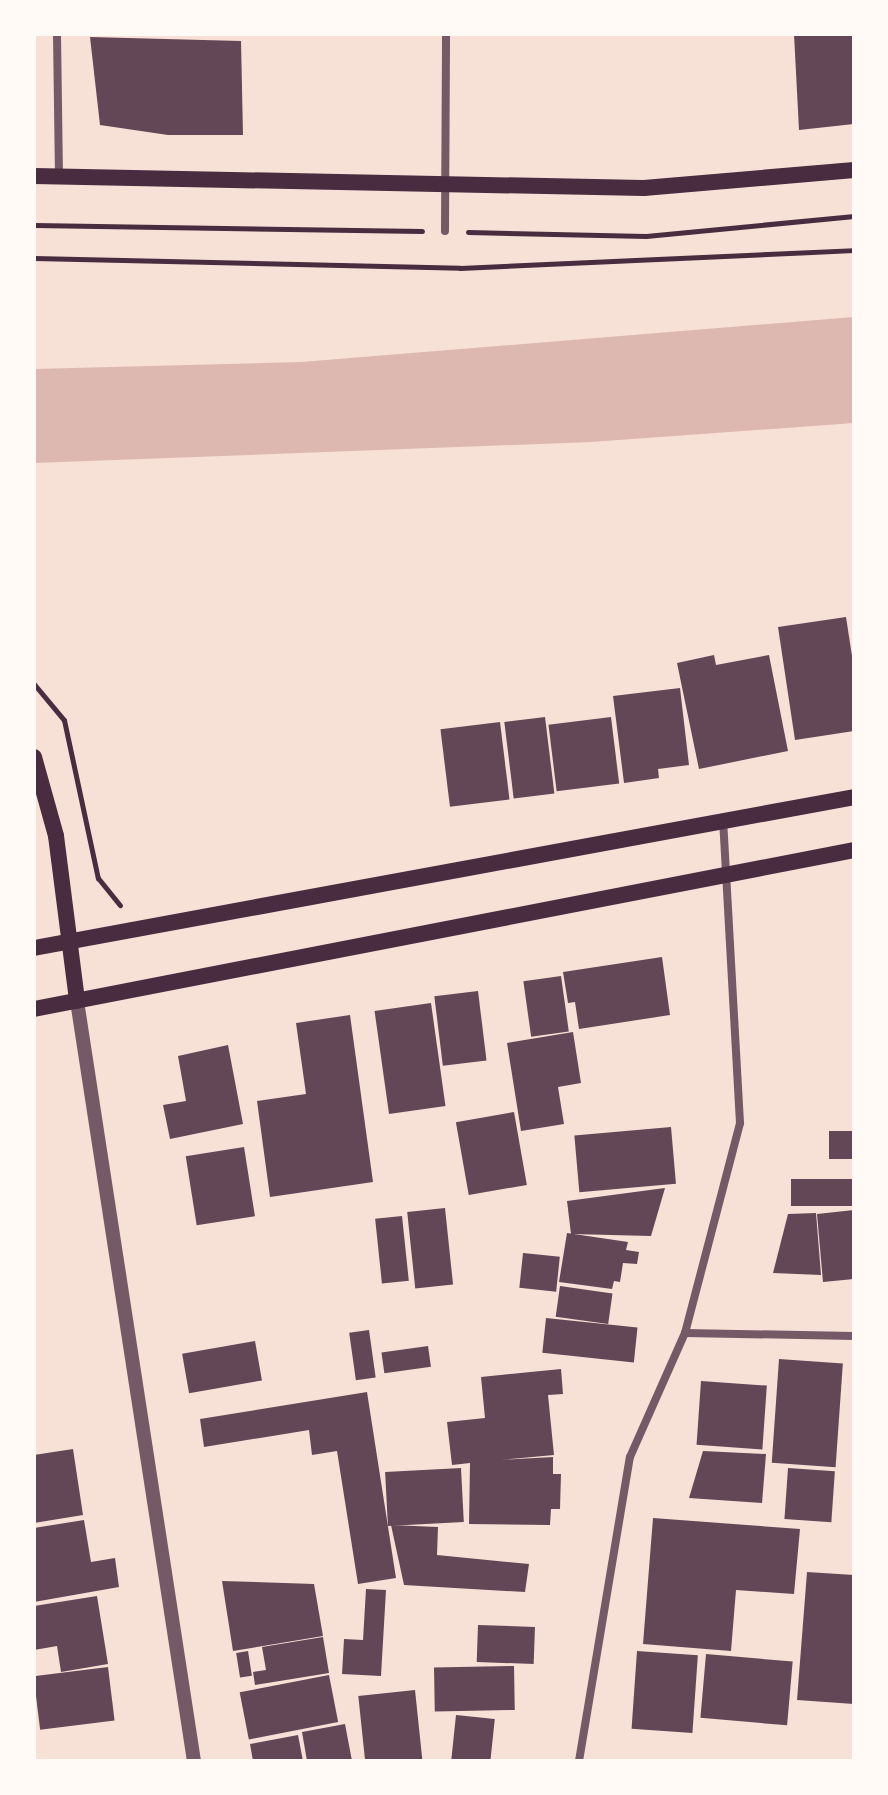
<!DOCTYPE html>
<style>
body{margin:0}
#map{position:relative;width:888px;height:1795px;overflow:hidden;background:#f7e1d7;font-family:"Space Grotesk",sans-serif}
div>[style]{position:absolute}
.water>*{inset:0;background:#dcb8b0}
.building>*{inset:0;background:#644757;transform-origin:0 0}
.path>*{height:5px;margin:-2.5px;padding:0 2.5px;transform-origin:2.5px;border-radius:2.5px;background:#4a2c40}
.minor>*{height:8px;margin:-4px;padding:0 4px;transform-origin:4px;border-radius:4px;background:#755966}
.tertiary>*{height:14px;margin:-7px;padding:0 7px;transform-origin:7px;border-radius:7px;background:#755966}
.secondary>*{height:16px;margin:-8px;padding:0 8px;transform-origin:8px;border-radius:8px;background:#4a2c40}
span{translate:-50% -50%;white-space:nowrap;text-align:center;line-height:1.15;-webkit-text-stroke:8px #fffaf5;paint-order:stroke}
.frame{position:absolute;inset:0;border:36px solid #fffaf5;pointer-events:none}
</style>
<div id="map">
<div class="water">
<i style="clip-path:polygon(854px 317px,854px 423px,591px 442px,34px 463px,34px 369px,301px 362px)"></i>
</div>
<div class="building">
<i style="clip-path:polygon(794px 34px,854px 34px,854px 124px,799px 130px)"></i>
<i style="clip-path:polygon(90px 37px,241px 41px,243px 135px,168px 135px,100px 125px)"></i>
<i style="clip-path:polygon(846px 617px,854px 669px,854px 731px,795px 740px,778px 627px)"></i>
<i style="clip-path:polygon(714px 655px,716px 665px,769px 655px,788px 751px,699px 769px,677px 663px)"></i>
<i style="clip-path:polygon(680px 688px,689px 765px,658px 769px,659px 778px,624px 783px,613px 696px)"></i>
<i style="left:545px;top:717px;width:77px;height:41px;rotate:83deg"></i>
<i style="left:611px;top:717px;width:67px;height:63px;rotate:83deg"></i>
<i style="left:500px;top:722px;width:78px;height:60px;rotate:83deg"></i>
<i style="clip-path:polygon(662px 957px,670px 1015px,579px 1029px,575px 1002px,568px 1003px,563px 972px)"></i>
<i style="left:561px;top:976px;width:56px;height:38px;rotate:82deg"></i>
<i style="left:478px;top:991px;width:70px;height:44px;rotate:83deg"></i>
<i style="left:431px;top:1003px;width:104px;height:57px;rotate:82deg"></i>
<i style="clip-path:polygon(350px 1015px,373px 1182px,270px 1197px,257px 1101px,306px 1094px,296px 1023px)"></i>
<i style="clip-path:polygon(573px 1032px,581px 1083px,558px 1087px,564px 1124px,521px 1131px,507px 1043px)"></i>
<i style="clip-path:polygon(228px 1045px,243px 1124px,170px 1139px,163px 1105px,186px 1101px,178px 1056px)"></i>
<i style="left:514px;top:1112px;width:74px;height:59px;rotate:80deg"></i>
<i style="left:671px;top:1127px;width:57px;height:97px;rotate:85deg"></i>
<i style="left:854px;top:1131px;width:28px;height:25px;rotate:90deg"></i>
<i style="left:244px;top:1147px;width:70px;height:59px;rotate:81deg"></i>
<i style="left:854px;top:1179px;width:27px;height:63px;rotate:90deg"></i>
<i style="clip-path:polygon(665px 1188px,651px 1236px,571px 1234px,567px 1201px)"></i>
<i style="left:445px;top:1208px;width:77px;height:38px;rotate:84deg"></i>
<i style="clip-path:polygon(854px 1210px,854px 1279px,823px 1282px,817px 1214px)"></i>
<i style="clip-path:polygon(816px 1213px,821px 1275px,773px 1273px,788px 1214px)"></i>
<i style="left:402px;top:1216px;width:65px;height:27px;rotate:84deg"></i>
<i style="clip-path:polygon(567px 1233px,628px 1242px,626px 1250px,639px 1252px,637px 1264px,623px 1263px,620px 1282px,614px 1281px,612px 1289px,559px 1282px)"></i>
<i style="left:523px;top:1253px;width:37px;height:35px;rotate:6deg"></i>
<i style="left:560px;top:1286px;width:53px;height:31px;rotate:8deg"></i>
<i style="left:546px;top:1318px;width:92px;height:35px;rotate:6deg"></i>
<i style="left:369px;top:1330px;width:48px;height:20px;rotate:82deg"></i>
<i style="left:255px;top:1341px;width:40px;height:74px;rotate:80deg"></i>
<i style="left:428px;top:1346px;width:21px;height:47px;rotate:82deg"></i>
<i style="left:779px;top:1359px;width:64px;height:104px;rotate:4deg"></i>
<i style="clip-path:polygon(561px 1369px,563px 1394px,548px 1395px,554px 1455px,501px 1460px,553px 1457px,553px 1474px,561px 1474px,560px 1509px,551px 1509px,550px 1525px,469px 1524px,470px 1463px,452px 1465px,447px 1422px,485px 1418px,481px 1377px)"></i>
<i style="left:701px;top:1381px;width:66px;height:64px;rotate:4deg"></i>
<i style="clip-path:polygon(367px 1392px,396px 1578px,358px 1584px,337px 1451px,312px 1455px,309px 1430px,204px 1447px,200px 1419px)"></i>
<i style="clip-path:polygon(73px 1449px,83px 1515px,34px 1523px,34px 1455px)"></i>
<i style="clip-path:polygon(703px 1451px,766px 1454px,762px 1503px,689px 1498px)"></i>
<i style="left:461px;top:1468px;width:54px;height:76px;rotate:87deg"></i>
<i style="left:788px;top:1468px;width:47px;height:51px;rotate:4deg"></i>
<i style="clip-path:polygon(653px 1518px,800px 1529px,794px 1594px,736px 1590px,731px 1651px,643px 1644px)"></i>
<i style="clip-path:polygon(84px 1520px,91px 1562px,115px 1558px,119px 1587px,34px 1602px,34px 1528px)"></i>
<i style="clip-path:polygon(391px 1525px,438px 1527px,437px 1555px,529px 1564px,525px 1592px,404px 1585px)"></i>
<i style="clip-path:polygon(807px 1572px,854px 1575px,854px 1704px,797px 1700px)"></i>
<i style="clip-path:polygon(222px 1581px,314px 1584px,323px 1636px,233px 1651px)"></i>
<i style="clip-path:polygon(366px 1589px,386px 1590px,381px 1676px,342px 1674px,344px 1639px,363px 1640px)"></i>
<i style="clip-path:polygon(97px 1596px,108px 1664px,61px 1672px,57px 1646px,34px 1650px,34px 1606px)"></i>
<i style="left:478px;top:1625px;width:57px;height:37px;rotate:2deg"></i>
<i style="clip-path:polygon(323px 1637px,329px 1673px,255px 1685px,253px 1672px,266px 1670px,262px 1647px)"></i>
<i style="left:248px;top:1651px;width:25px;height:12px;rotate:81deg"></i>
<i style="left:637px;top:1651px;width:61px;height:78px;rotate:4deg"></i>
<i style="left:706px;top:1654px;width:87px;height:64px;rotate:5deg"></i>
<i style="left:514px;top:1666px;width:44px;height:80px;rotate:89deg"></i>
<i style="left:108px;top:1667px;width:54px;height:75px;rotate:83deg"></i>
<i style="left:329px;top:1675px;width:48px;height:91px;rotate:79deg"></i>
<i style="left:415px;top:1690px;width:71px;height:57px;rotate:84deg"></i>
<i style="left:456px;top:1715px;width:39px;height:46px;rotate:6deg"></i>
<i style="clip-path:polygon(345px 1724px,352px 1761px,307px 1761px,302px 1732px)"></i>
<i style="clip-path:polygon(298px 1735px,303px 1761px,253px 1761px,250px 1744px)"></i>
</div>
<div class="path">
<i style="left:34px;top:225px;width:388px;rotate:0.9deg"></i>
<i style="left:468px;top:232px;width:178px;rotate:1.3deg"></i>
<i style="left:646px;top:236px;width:209px;rotate:-5.5deg"></i>
<i style="left:34px;top:258px;width:426px;rotate:1.3deg"></i>
<i style="left:460px;top:268px;width:394px;rotate:-2.6deg"></i>
<i style="left:34px;top:684px;width:47px;rotate:50.2deg"></i>
<i style="left:64px;top:720px;width:162px;rotate:77.9deg"></i>
<i style="left:98px;top:878px;width:35px;rotate:51deg"></i>
</div>
<div class="minor">
<i style="left:57px;top:34px;width:142px;rotate:89.2deg"></i>
<i style="left:445px;top:231px;width:197px;rotate:-89.7deg"></i>
<i style="left:685px;top:1333px;width:169px;rotate:1deg"></i>
<i style="left:579px;top:1761px;width:308px;rotate:-80.5deg"></i>
<i style="left:630px;top:1457px;width:136px;rotate:-66.1deg"></i>
<i style="left:685px;top:1333px;width:217px;rotate:-75.3deg"></i>
<i style="left:740px;top:1123px;width:300px;rotate:-93.2deg"></i>
</div>
<div class="tertiary">
<i style="left:77px;top:1001px;width:769px;rotate:81.25deg"></i>
</div>
<div class="secondary">
<i style="left:34px;top:176px;width:610px;rotate:1.13deg"></i>
<i style="left:644px;top:188px;width:211px;rotate:-4.9deg"></i>
<i style="left:34px;top:757px;width:82px;rotate:74.4deg"></i>
<i style="left:56px;top:836px;width:166px;rotate:82.7deg"></i>
<i style="left:34px;top:948px;width:834px;rotate:-10.43deg"></i>
<i style="left:34px;top:1009px;width:835px;rotate:-10.97deg"></i>
</div>
<div class="frame"></div>
</div>
